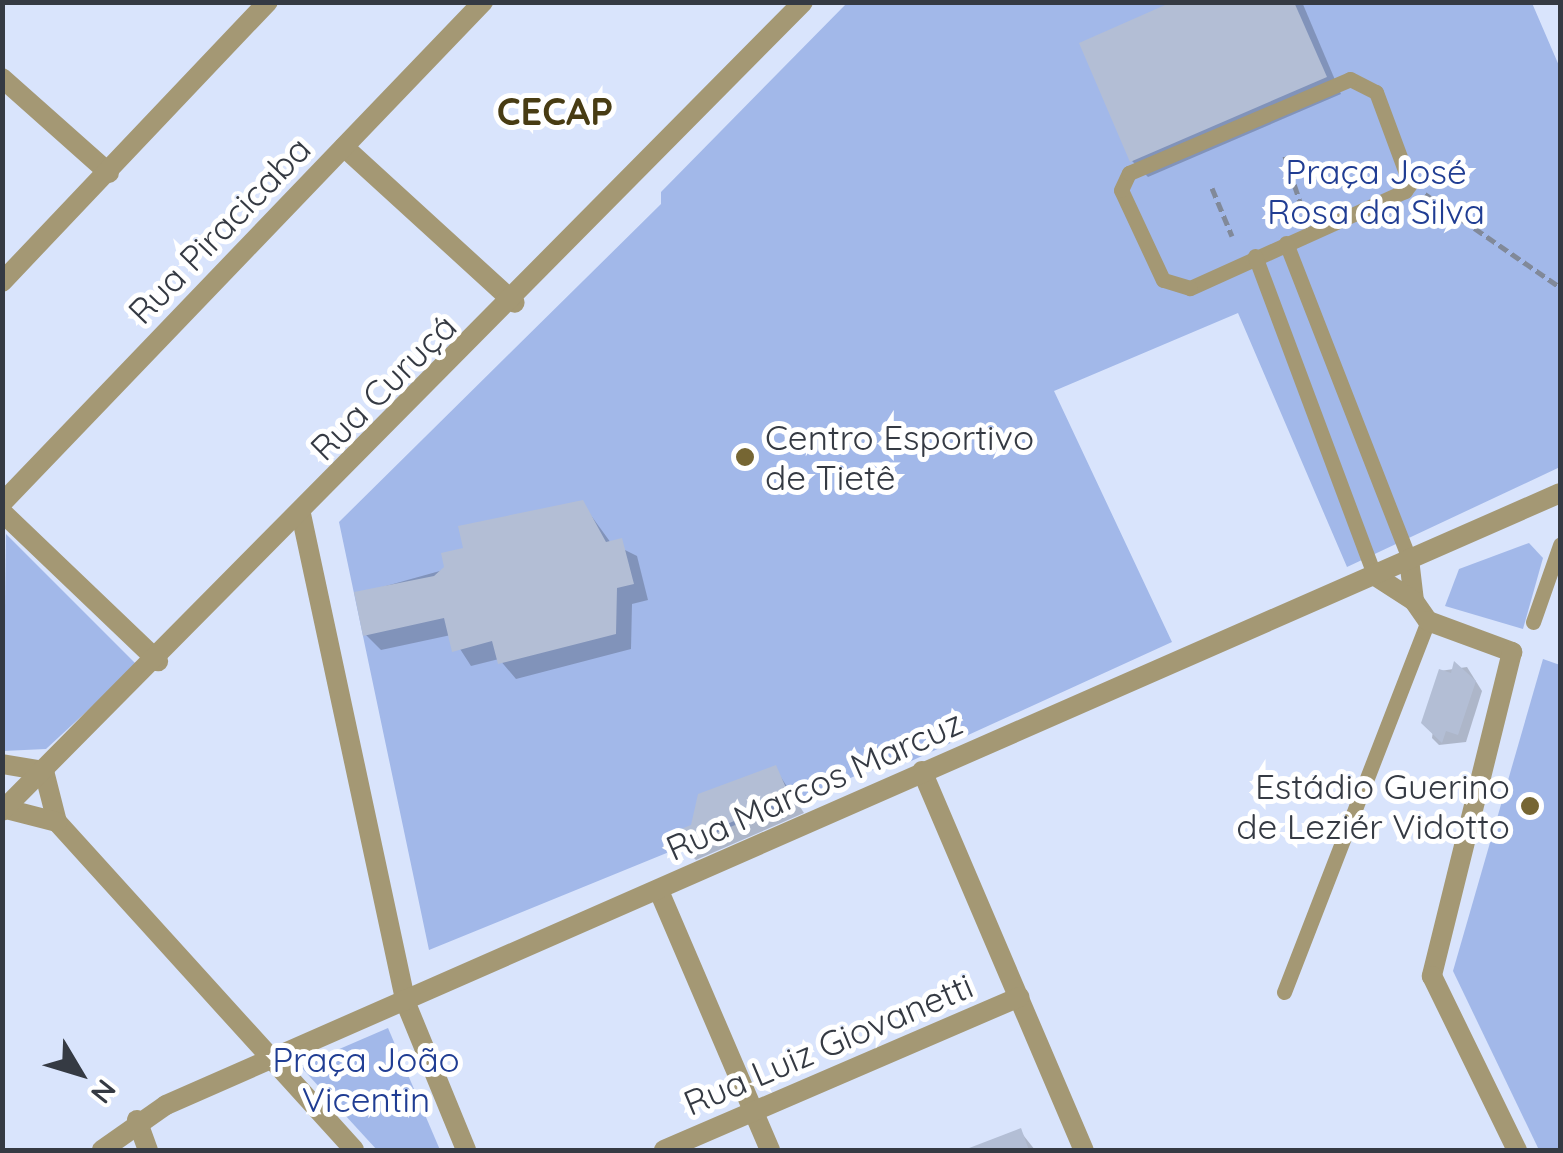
<!DOCTYPE html>
<meta charset="utf-8">
<style>
body{margin:0}
#map{position:relative;width:1563px;height:1153px;overflow:hidden;background:#d9e4fc;font-family:Quicksand,sans-serif}
div>[style]{position:absolute}
.green>*{inset:0;background:#a2b8e9}
.shadow>*{inset:0;background:#0003}
.building>*{inset:0;background:#b3bed5}
.path>*{height:5px;margin-top:-2.5px;transform-origin:0;background:repeating-linear-gradient(90deg,#818999 0 10px,transparent 0 15px)}
.service>*{height:15px;margin:-7.5px;padding:0 7.5px;transform-origin:7.5px;border-radius:7.5px;background:#a49874}
.minor>*{height:20px;margin:-10px;padding:0 10px;transform-origin:10px;border-radius:10px;background:#a49874}
.tertiary>*{height:20px;margin:-10px;padding:0 10px;transform-origin:10px;border-radius:10px;background:#a49874}
.dots>*{width:28px;height:28px;translate:-50% -50%;box-sizing:border-box;border:5px solid #fff;border-radius:50%}
span{translate:-50% -50%;white-space:nowrap;text-align:center;line-height:1.15;-webkit-text-stroke:10px #fff;paint-order:stroke}
.park-label{font-size:35px;color:#203d93}
.street-label{font-size:35px;color:#353a43}
.poi-label{font-size:35px;color:#353a43}
.left{translate:0 -50%;text-align:left}
.right{translate:-100% -50%;text-align:right}
.neighbourhood-label{font-size:38px;color:#483c13;font-weight:700}
.frame{position:absolute;inset:0;border:5px solid #353a43;pointer-events:none}
.north{position:absolute;left:30px;top:1023px;width:100px;height:100px;-webkit-text-stroke:8px #fff;paint-order:stroke;rotate:128deg;font-size:28px;font-weight:700;line-height:40px;text-align:center;color:#353a43}
.north::after{content:'';display:block;margin:auto;width:35px;height:45px;background:#353a43;clip-path:polygon(50% 0,100% 100%,50% 72%,0 100%)}
</style>
<div id="map">
<div class="green">
<i style="clip-path:polygon(847px 3px,1532px 3px,1560px 68px,1560px 467px,1347px 567px,1238px 313px,1054px 391px,1172px 642px,909px 762px,865px 772px,429px 950px,339px 522px,661px 204px,661px 192px)"></i>
<i style="clip-path:polygon(6px 534px,137px 665px,46px 749px,3px 751px)"></i>
<i style="clip-path:polygon(1529px 543px,1543px 558px,1523px 629px,1445px 606px,1459px 569px)"></i>
<i style="clip-path:polygon(1543px 659px,1560px 665px,1560px 1150px,1539px 1150px,1453px 971px)"></i>
<i style="clip-path:polygon(388px 1028px,440px 1150px,377px 1150px,300px 1066px)"></i>
</div>
<div class="shadow">
<i style="clip-path:polygon(1179px 2px,1302px 2px,1341px 94px,1148px 177px,1132px 161px)"></i>
<i style="clip-path:polygon(582px 503px,611px 543px,637px 556px,648px 600px,632px 604px,631px 649px,516px 679px,499px 659px,471px 666px,451px 635px,381px 650px,365px 634px,357px 594px,447px 569px,466px 549px)"></i>
<i style="clip-path:polygon(1467px 667px,1482px 691px,1466px 742px,1439px 745px,1432px 738px,1440px 671px)"></i>
<i style="clip-path:polygon(775px 768px,804px 813px,696px 860px,680px 844px)"></i>
<i style="clip-path:polygon(1020px 1131px,1035px 1150px,970px 1150px)"></i>
</div>
<div class="building">
<i style="clip-path:polygon(1172px 2px,1294px 2px,1327px 77px,1130px 162px,1079px 43px)"></i>
<i style="clip-path:polygon(583px 500px,606px 542px,622px 538px,634px 584px,617px 588px,616px 634px,498px 664px,492px 641px,452px 652px,444px 618px,363px 636px,354px 592px,434px 576px,444px 567px,441px 553px,463px 548px,458px 526px)"></i>
<i style="clip-path:polygon(1454px 661px,1476px 681px,1458px 735px,1446px 731px,1442px 743px,1421px 723px,1439px 669px,1451px 673px)"></i>
<i style="clip-path:polygon(776px 765px,790px 797px,678px 845px,671px 833px,691px 825px,698px 794px)"></i>
<i style="clip-path:polygon(1021px 1128px,1029px 1150px,964px 1150px)"></i>
</div>
<div class="path">
<i style="left:1285px;top:156px;width:55px;rotate:71.9deg"></i>
<i style="left:1212px;top:188px;width:52px;rotate:67.4deg"></i>
<i style="left:1425px;top:194px;width:164px;rotate:34.6deg"></i>
</div>
<div class="service">
<i style="left:1350px;top:79px;width:29px;rotate:27deg"></i>
<i style="left:1376px;top:92px;width:98px;rotate:69.7deg"></i>
<i style="left:1410px;top:184px;width:9px;rotate:126deg"></i>
<i style="left:1405px;top:191px;width:236px;rotate:155.7deg"></i>
<i style="left:1190px;top:288px;width:28px;rotate:-163deg"></i>
<i style="left:1163px;top:280px;width:99px;rotate:-115deg"></i>
<i style="left:1121px;top:190px;width:19px;rotate:-65deg"></i>
<i style="left:1129px;top:173px;width:240px;rotate:-23deg"></i>
<i style="left:1286px;top:243px;width:339px;rotate:68.7deg"></i>
<i style="left:1255px;top:256px;width:340px;rotate:69.5deg"></i>
<i style="left:1533px;top:622px;width:82px;rotate:-70.7deg"></i>
<i style="left:1284px;top:992px;width:398px;rotate:-68.8deg"></i>
</div>
<div class="minor">
<i style="left:2px;top:78px;width:143px;rotate:41.6deg"></i>
<i style="left:344px;top:147px;width:231px;rotate:42.4deg"></i>
<i style="left:2px;top:282px;width:386px;rotate:-46.5deg"></i>
<i style="left:2px;top:503px;width:695px;rotate:-46.17deg"></i>
<i style="left:2px;top:512px;width:216px;rotate:43.7deg"></i>
<i style="left:301px;top:514px;width:498px;rotate:77.9deg"></i>
<i style="left:405px;top:1001px;width:161px;rotate:67.7deg"></i>
<i style="left:922px;top:771px;width:412px;rotate:66.9deg"></i>
<i style="left:659px;top:891px;width:282px;rotate:66.8deg"></i>
<i style="left:137px;top:1120px;width:32px;rotate:70deg"></i>
<i style="left:664px;top:1150px;width:387px;rotate:-23.3deg"></i>
</div>
<div class="tertiary">
<i style="left:1409px;top:559px;width:42px;rotate:83.2deg"></i>
<i style="left:1414px;top:601px;width:24px;rotate:55deg"></i>
<i style="left:1428px;top:621px;width:90px;rotate:20.3deg"></i>
<i style="left:1512px;top:652px;width:334px;rotate:103.9deg"></i>
<i style="left:1432px;top:976px;width:194px;rotate:64deg"></i>
<i style="left:1374px;top:575px;width:48px;rotate:33deg"></i>
<i style="left:2px;top:764px;width:43px;rotate:9.5deg"></i>
<i style="left:44px;top:771px;width:53px;rotate:75.7deg"></i>
<i style="left:57px;top:822px;width:442px;rotate:47.8deg"></i>
<i style="left:2px;top:808px;width:57px;rotate:14.3deg"></i>
<i style="left:2px;top:811px;width:1138px;rotate:-45.28deg"></i>
<i style="left:102px;top:1150px;width:78px;rotate:-35.1deg"></i>
<i style="left:166px;top:1105px;width:1522px;rotate:-23.7deg"></i>
</div>
<div class="dots">
<i style="left:745px;top:457px;background:#766633"></i>
<i style="left:1530px;top:806px;background:#766633"></i>
</div>
<div class="park-label">
<span style="left:1376px;top:191px">Praça José<br>Rosa da Silva</span>
<span style="left:366px;top:1079px">Praça João<br>Vicentin</span>
</div>
<div class="street-label">
<span style="left:219px;top:230px;rotate:-46deg">Rua Piracicaba</span>
<span style="left:383px;top:387px;rotate:-45deg">Rua Curuçá</span>
<span style="left:814px;top:785px;rotate:-24deg">Rua Marcos Marcuz</span>
<span style="left:828px;top:1044px;rotate:-23deg">Rua Luiz Giovanetti</span>
</div>
<div class="poi-label">
<span class="left" style="left:765px;top:457px">Centro Esportivo<br>de Tietê</span>
<span class="right" style="left:1510px;top:806px">Estádio Guerino<br>de Leziér Vidotto</span>
</div>
<div class="neighbourhood-label">
<span style="left:555px;top:112px">CECAP</span>
</div>
<div class="frame"></div>
<div class="north">N</div>
</div>
